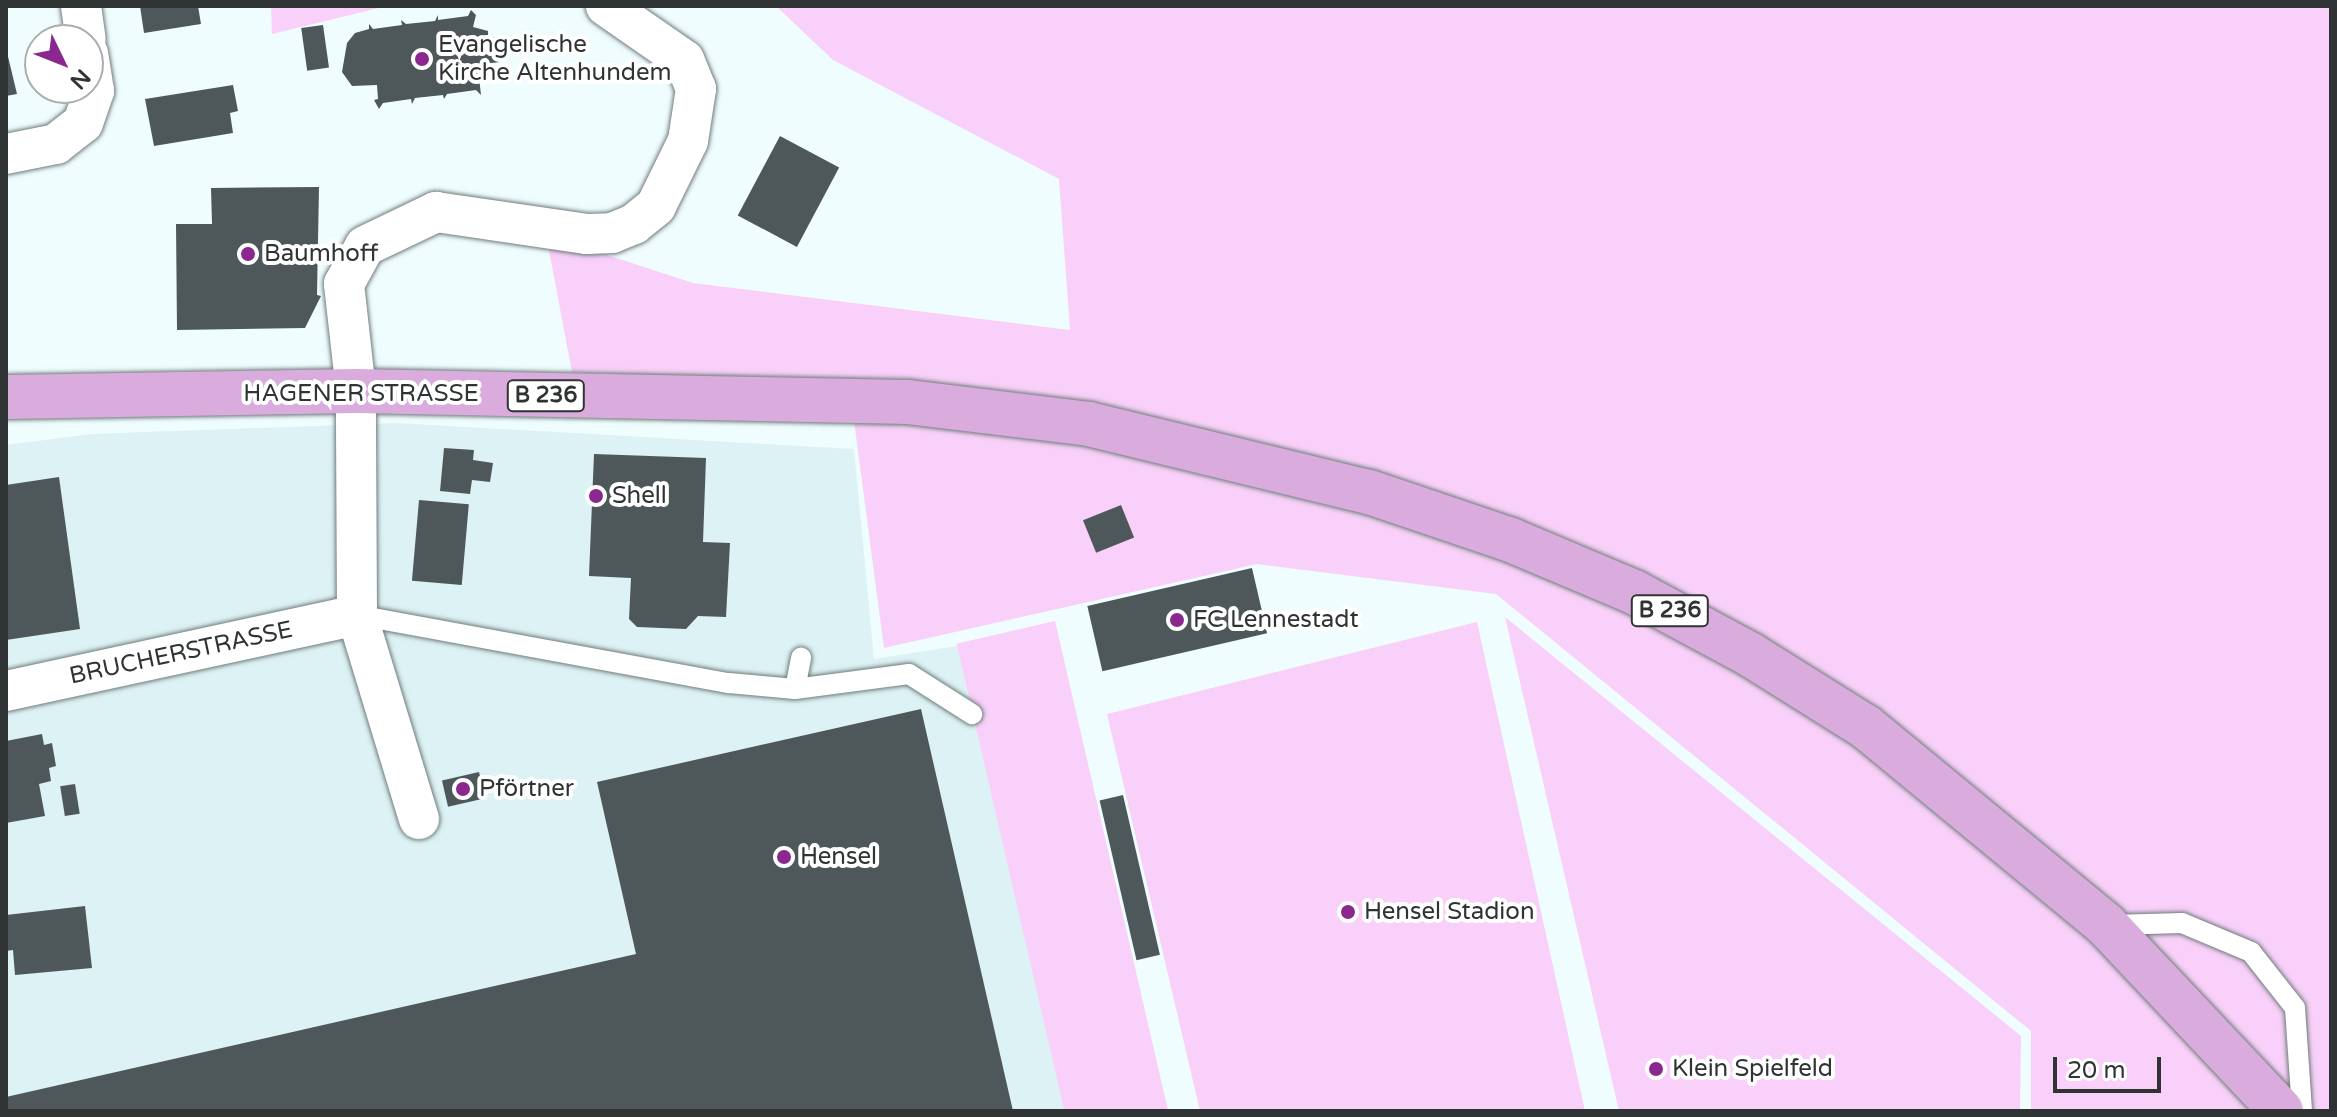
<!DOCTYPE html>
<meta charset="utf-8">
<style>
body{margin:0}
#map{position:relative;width:2337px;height:1117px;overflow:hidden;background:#f0fdfe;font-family:"Varela Round",sans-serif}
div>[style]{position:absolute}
.built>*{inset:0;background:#dcf2f4}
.green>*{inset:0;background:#f8d0f9;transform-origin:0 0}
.building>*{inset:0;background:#4e585a;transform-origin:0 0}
.roads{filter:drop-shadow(0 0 2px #707c7d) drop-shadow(0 0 2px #707c7d)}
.service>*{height:20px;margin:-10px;padding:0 10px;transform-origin:10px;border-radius:10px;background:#fff}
.minor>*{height:40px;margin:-20px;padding:0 20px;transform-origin:20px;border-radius:20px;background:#fff}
.primary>*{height:44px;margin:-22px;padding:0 22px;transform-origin:22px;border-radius:22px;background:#daabdd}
.dots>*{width:22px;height:22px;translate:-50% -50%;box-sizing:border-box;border:4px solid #fff;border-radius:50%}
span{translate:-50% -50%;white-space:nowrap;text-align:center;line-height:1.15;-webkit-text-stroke:8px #fff;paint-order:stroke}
.shield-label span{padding:2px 6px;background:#fff;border:2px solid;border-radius:6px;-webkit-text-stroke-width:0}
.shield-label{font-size:22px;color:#2f3334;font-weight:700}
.poi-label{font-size:24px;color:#2f3334}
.left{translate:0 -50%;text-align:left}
.street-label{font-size:24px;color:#2f3334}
.frame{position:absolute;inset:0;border:8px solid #2f3334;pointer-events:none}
.north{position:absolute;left:24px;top:24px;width:80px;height:80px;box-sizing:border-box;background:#fff;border:2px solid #acadae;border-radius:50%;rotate:133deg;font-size:22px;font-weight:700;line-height:32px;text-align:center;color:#2f3334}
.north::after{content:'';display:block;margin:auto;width:28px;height:36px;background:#8a2890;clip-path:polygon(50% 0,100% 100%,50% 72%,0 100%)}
.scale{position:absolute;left:2053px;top:1057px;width:108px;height:36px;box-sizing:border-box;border:4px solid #2f3334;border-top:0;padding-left:10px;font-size:24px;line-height:28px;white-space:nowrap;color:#2f3334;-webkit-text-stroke:6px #fff;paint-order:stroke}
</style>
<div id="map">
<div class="built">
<i style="clip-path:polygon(396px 423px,854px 449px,874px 659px,957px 646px,1067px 1111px,6px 1111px,6px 445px,92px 434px)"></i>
</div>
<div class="green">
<i style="clip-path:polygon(271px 6px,387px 6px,272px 34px)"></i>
<i style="clip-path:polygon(776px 6px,2331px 6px,2331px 1111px,2031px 1111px,2031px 1031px,1496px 594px,1257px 564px,884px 648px,849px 383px,572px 372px,546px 235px,693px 283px,1070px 330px,1059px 179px,833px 60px)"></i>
<i style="clip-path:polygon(1505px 617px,2021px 1036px,2020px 1111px,1619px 1111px)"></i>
<i style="left:1055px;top:621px;width:503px;height:101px;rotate:77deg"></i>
<i style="clip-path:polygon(1477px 622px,1585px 1111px,1200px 1111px,1107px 714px)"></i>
</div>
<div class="building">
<i style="clip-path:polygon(140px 6px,198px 6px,201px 24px,144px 33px)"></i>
<i style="clip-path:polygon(471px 10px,476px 15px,473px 27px,488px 31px,488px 38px,497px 37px,500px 62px,491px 63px,493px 70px,479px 77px,481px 95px,476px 90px,447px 94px,444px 99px,443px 95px,415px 98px,412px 104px,411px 99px,383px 103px,379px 109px,374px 100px,378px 99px,377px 85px,352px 86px,342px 72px,347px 43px,355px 33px,369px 29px,369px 24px,373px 29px,402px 25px,401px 20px,406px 24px,435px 21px,438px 15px,438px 20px,468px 16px)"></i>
<i style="left:323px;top:25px;width:43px;height:22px;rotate:82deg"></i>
<i style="clip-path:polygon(6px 48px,17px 94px,6px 96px)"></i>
<i style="clip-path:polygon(233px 85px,238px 111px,230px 113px,233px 133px,154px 146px,145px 99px)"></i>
<i style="left:780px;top:136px;width:67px;height:90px;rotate:28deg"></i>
<i style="clip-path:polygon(319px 187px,317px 295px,321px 296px,305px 328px,177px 330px,176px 224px,212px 224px,211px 188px)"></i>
<i style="clip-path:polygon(444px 448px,474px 450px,473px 460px,493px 463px,490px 482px,472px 480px,470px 494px,440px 491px)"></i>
<i style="clip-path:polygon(594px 454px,706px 458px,703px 542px,730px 543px,726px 617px,698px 616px,686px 629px,637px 627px,629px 619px,631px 578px,589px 576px)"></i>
<i style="clip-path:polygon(59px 477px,80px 629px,6px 640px,6px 485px)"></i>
<i style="left:419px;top:500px;width:50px;height:81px;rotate:5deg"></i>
<i style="left:1121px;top:505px;width:35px;height:41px;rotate:68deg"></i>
<i style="left:1252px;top:568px;width:67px;height:169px;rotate:77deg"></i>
<i style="clip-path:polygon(921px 709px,1013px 1111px,6px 1111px,6px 1097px,636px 954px,597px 782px)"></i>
<i style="clip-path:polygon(42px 734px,44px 745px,52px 743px,56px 766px,49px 768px,51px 781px,39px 784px,45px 816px,6px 823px,6px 741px)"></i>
<i style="left:479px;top:772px;width:27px;height:38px;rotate:77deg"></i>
<i style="left:75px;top:784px;width:30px;height:15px;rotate:81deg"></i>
<i style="left:1123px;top:795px;width:164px;height:24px;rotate:77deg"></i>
<i style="clip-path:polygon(85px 906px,92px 968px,15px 975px,13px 950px,6px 951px,6px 915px)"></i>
</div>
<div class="roads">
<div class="service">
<i style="left:357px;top:615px;width:378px;rotate:10.4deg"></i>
<i style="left:729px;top:683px;width:66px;rotate:5.2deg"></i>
<i style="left:795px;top:689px;width:115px;rotate:-7.5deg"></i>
<i style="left:909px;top:674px;width:75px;rotate:32.4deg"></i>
<i style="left:795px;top:689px;width:32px;rotate:-79deg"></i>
<i style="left:2111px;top:925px;width:71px;rotate:-1.6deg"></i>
<i style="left:2182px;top:923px;width:75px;rotate:22.8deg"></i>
<i style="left:2251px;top:952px;width:71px;rotate:51.8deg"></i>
<i style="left:2295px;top:1008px;width:103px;rotate:86.1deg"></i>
</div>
<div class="minor">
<i style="left:81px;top:6px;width:34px;rotate:82deg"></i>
<i style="left:6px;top:154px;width:51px;rotate:-11.3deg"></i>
<i style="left:56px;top:144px;width:34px;rotate:-38deg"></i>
<i style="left:83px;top:123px;width:34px;rotate:-71deg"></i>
<i style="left:94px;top:91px;width:38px;rotate:-99deg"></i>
<i style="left:6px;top:691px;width:359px;rotate:-12.2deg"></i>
<i style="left:419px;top:819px;width:213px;rotate:-106.9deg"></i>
<i style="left:357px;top:615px;width:224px;rotate:-90.3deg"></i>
<i style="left:356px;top:391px;width:108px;rotate:-96.4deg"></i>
<i style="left:344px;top:284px;width:43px;rotate:-61.1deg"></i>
<i style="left:365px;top:246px;width:79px;rotate:-25.6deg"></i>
<i style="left:436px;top:212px;width:153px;rotate:8.3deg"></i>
<i style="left:587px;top:234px;width:25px;rotate:-2deg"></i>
<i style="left:612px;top:233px;width:24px;rotate:-22deg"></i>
<i style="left:634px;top:224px;width:28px;rotate:-39deg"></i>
<i style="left:656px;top:206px;width:72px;rotate:-63.8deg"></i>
<i style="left:688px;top:141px;width:53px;rotate:-81.3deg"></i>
<i style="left:696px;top:89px;width:31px;rotate:-112deg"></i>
<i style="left:684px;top:60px;width:95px;rotate:-145.3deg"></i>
</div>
<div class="primary">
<i style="left:6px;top:397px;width:350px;rotate:-1deg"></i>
<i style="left:356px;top:391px;width:552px;rotate:1.14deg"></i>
<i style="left:908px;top:402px;width:182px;rotate:6.9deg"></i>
<i style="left:1089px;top:424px;width:288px;rotate:13.7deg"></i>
<i style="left:1369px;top:492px;width:150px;rotate:18.7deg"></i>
<i style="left:1511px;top:540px;width:134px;rotate:22.9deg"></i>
<i style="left:1634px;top:592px;width:133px;rotate:28.3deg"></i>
<i style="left:1751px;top:655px;width:136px;rotate:32.1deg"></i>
<i style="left:1866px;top:727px;width:311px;rotate:39.5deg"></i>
<i style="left:2106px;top:925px;width:255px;rotate:46.7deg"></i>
</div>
</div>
<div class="dots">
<i style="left:422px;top:59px;background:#8a2890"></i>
<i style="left:248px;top:254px;background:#8a2890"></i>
<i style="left:596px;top:496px;background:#8a2890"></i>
<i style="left:1177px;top:620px;background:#8a2890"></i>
<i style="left:463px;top:789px;background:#8a2890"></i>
<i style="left:784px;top:857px;background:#8a2890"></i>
<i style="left:1348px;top:912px;background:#8a2890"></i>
<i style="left:1656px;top:1069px;background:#8a2890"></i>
</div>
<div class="shield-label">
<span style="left:546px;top:396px">B 236</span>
<span style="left:1670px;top:611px">B 236</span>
</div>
<div class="poi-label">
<span class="left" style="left:438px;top:59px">Evangelische<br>Kirche Altenhundem</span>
<span class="left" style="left:264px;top:254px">Baumhoff</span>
<span class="left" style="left:612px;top:496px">Shell</span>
<span class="left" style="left:1193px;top:620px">FC Lennestadt</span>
<span class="left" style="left:479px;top:789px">Pförtner</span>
<span class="left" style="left:800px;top:857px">Hensel</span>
<span class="left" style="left:1364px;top:912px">Hensel Stadion</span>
<span class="left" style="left:1672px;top:1069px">Klein Spielfeld</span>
</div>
<div class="street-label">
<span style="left:361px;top:394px">HAGENER STRASSE</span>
<span style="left:181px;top:653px;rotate:-12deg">BRUCHERSTRASSE</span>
</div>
<div class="frame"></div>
<div class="north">N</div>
<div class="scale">20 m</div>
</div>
